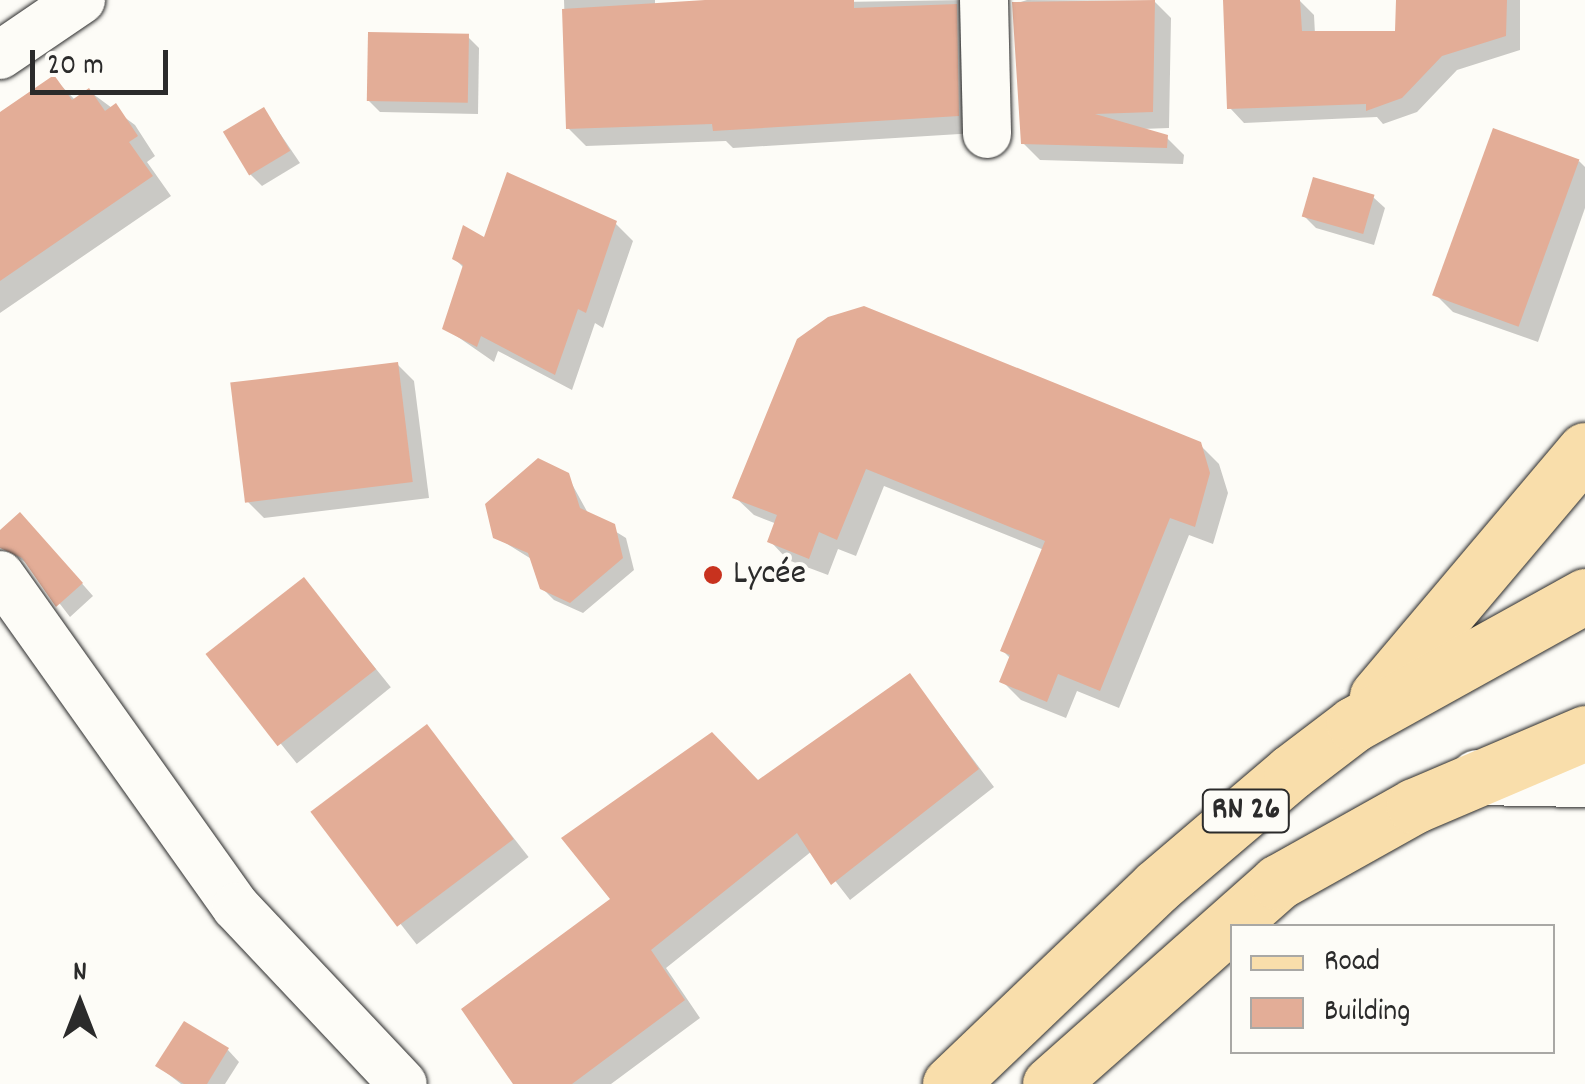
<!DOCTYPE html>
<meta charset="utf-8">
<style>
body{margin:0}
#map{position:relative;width:1585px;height:1084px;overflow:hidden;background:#fdfcf7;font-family:Dekko,sans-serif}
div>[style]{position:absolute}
.shadow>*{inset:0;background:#0003;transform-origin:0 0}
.building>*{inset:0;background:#e3ad97;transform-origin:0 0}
.roads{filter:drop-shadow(0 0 2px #2b2b2b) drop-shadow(0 0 2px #2b2b2b)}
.street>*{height:48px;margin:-24px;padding:0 24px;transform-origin:24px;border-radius:24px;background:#fdfcf7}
.secondary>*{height:55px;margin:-27.5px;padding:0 27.5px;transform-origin:27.5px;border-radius:27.5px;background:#fdfcf7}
.primary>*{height:55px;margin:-27.5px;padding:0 27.5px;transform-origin:27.5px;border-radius:27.5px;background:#f9deab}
.dots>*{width:28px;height:28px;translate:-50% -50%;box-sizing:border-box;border:5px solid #fdfcf7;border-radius:50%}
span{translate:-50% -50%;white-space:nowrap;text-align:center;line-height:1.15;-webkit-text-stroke:8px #fdfcf7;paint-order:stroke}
.shield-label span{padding:2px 8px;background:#fdfcf7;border:2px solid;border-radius:8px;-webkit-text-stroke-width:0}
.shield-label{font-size:32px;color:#2b2b2b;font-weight:700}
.poi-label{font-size:35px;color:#2b2b2b}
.left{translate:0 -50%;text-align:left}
.legend{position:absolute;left:1230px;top:924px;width:325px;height:130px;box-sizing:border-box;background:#fdfcf7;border:2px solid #a9a8a5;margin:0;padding:12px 18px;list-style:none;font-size:30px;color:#2b2b2b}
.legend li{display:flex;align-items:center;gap:20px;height:50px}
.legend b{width:50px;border:2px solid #a9a8a5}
.north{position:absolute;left:30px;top:954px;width:100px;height:100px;-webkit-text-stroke:8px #fdfcf7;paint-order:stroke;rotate:0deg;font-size:28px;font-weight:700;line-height:40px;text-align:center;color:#2b2b2b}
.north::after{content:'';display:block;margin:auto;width:35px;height:45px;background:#2b2b2b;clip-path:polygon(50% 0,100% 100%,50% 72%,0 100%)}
.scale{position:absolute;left:30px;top:50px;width:138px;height:45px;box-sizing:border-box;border:5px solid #2b2b2b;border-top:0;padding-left:12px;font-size:30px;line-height:35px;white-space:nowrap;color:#2b2b2b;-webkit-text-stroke:8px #fdfcf7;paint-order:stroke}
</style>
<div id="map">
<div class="shadow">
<i style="clip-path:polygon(564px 0,655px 0,655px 5px,965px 0,976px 133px,733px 148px,726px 141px,586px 146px,568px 128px)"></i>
<i style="clip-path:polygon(1027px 0,1154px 1px,1171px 18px,1169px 128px,1142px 129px,1167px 138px,1184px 155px,1183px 164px,1040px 160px,1023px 143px,1014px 4px)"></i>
<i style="clip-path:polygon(1299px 0,1314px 15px,1315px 34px,1397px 34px,1398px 0,1520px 0,1520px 50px,1457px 70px,1417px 112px,1383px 124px,1377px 117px,1244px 123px,1230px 108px)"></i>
<i style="clip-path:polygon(468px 37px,479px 48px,478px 114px,380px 112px,368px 100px)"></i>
<i style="clip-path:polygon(54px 78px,75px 100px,89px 91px,135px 125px,155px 156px,147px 162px,171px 196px,0 313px,0 115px)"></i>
<i style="clip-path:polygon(264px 110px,300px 163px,262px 186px,250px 174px)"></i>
<i style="clip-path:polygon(1579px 161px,1585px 167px,1585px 208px,1538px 342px,1453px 312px,1436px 295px)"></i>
<i style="clip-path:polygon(1373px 197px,1385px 208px,1374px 245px,1316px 228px,1304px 216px)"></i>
<i style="clip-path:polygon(616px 224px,633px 241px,603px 328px,595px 323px,572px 390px,498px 351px,494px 362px,445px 328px,465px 269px,454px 258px,486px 240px)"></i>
<i style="clip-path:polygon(799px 341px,1200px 445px,1219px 464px,1228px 493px,1213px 544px,1189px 535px,1119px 708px,1077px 691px,1066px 718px,1021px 700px,1002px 681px,1011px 659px,1003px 651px,1044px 550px,884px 486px,856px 556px,838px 549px,828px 575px,788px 560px,770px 541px,777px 524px,754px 515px,735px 497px)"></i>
<i style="clip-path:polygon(397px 364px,414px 381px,429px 498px,264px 518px,247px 501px)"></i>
<i style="clip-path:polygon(567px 475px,589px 515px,626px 538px,634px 570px,583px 613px,554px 600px,542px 588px,533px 560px,496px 537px)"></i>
<i style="clip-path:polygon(32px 527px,93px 596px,70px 617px,30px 565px,0 546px,0 533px)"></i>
<i style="left:304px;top:580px;width:138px;height:121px;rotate:51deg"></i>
<i style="clip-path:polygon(910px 676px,994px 787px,850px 900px,812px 851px,666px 968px,700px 1018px,611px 1084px,516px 1084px,613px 899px,758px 783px)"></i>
<i style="left:427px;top:727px;width:165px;height:142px;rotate:52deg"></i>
<i style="clip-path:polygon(228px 1050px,239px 1062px,225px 1084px,181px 1084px,158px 1066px)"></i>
</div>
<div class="building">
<i style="clip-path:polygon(705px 0,854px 0,854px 8px,957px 4px,959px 116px,713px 131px,712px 124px,566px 129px,562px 9px)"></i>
<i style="clip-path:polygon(1155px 0,1153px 112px,1095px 114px,1168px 135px,1167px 148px,1021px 144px,1012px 2px)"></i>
<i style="clip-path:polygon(1223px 0,1300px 0,1302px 31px,1395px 31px,1396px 0,1507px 0,1506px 36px,1442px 56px,1402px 98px,1366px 111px,1366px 104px,1227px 109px)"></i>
<i style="left:368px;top:32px;width:101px;height:69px;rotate:1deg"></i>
<i style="clip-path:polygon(54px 75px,72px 100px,89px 88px,105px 111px,116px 103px,138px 136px,129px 142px,153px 176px,0 281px,0 112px)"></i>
<i style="left:264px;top:107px;width:51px;height:48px;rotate:59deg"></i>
<i style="left:1493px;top:128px;width:92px;height:178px;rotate:20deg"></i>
<i style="clip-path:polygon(507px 172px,617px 221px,586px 313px,578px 309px,555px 375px,481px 336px,477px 347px,442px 329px,463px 265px,452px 259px,463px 225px,484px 237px)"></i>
<i style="left:1313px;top:177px;width:64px;height:41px;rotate:16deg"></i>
<i style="clip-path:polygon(864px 306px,1201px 442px,1210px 473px,1195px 527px,1170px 518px,1100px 691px,1058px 674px,1047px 702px,999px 682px,1010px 655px,1000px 651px,1045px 541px,866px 469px,837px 540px,819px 532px,809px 559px,767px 542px,777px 515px,732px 498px,797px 339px,828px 317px)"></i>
<i style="left:398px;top:362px;width:121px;height:169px;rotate:83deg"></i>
<i style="clip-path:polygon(538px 458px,569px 473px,580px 508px,615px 524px,623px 558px,570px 603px,540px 589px,528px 553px,493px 538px,485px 504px)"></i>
<i style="clip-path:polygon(20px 512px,83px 583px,56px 607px,22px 558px,0 548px,0 530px)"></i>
<i style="left:304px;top:577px;width:117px;height:125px;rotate:52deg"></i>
<i style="clip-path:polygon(910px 673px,979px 769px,831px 885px,797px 833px,651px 950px,685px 1000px,572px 1084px,513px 1084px,461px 1009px,610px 899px,561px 838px,712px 732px,758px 780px)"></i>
<i style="left:427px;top:724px;width:144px;height:146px;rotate:53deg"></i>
<i style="clip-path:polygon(184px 1021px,229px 1048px,207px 1084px,184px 1084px,155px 1066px)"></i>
</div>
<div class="roads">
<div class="street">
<i style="left:984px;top:0;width:134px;rotate:88.7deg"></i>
<i style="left:0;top:55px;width:98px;rotate:-34.2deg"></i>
<i style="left:0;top:575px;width:407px;rotate:54.6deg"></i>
<i style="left:236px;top:907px;width:243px;rotate:46.7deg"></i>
</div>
<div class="secondary">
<i style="left:1477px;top:777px;width:108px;rotate:1.1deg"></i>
</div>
<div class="primary">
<i style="left:1377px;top:696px;width:322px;rotate:-49.8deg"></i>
<i style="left:950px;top:1084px;width:285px;rotate:-43.7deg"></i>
<i style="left:1156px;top:887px;width:177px;rotate:-40.4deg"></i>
<i style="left:1291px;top:772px;width:79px;rotate:-37.3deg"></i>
<i style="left:1354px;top:724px;width:264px;rotate:-29deg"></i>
<i style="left:1050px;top:1084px;width:305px;rotate:-41.5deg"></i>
<i style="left:1278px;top:882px;width:156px;rotate:-29.2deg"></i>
<i style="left:1414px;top:806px;width:186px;rotate:-23.1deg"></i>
</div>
</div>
<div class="dots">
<i style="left:713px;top:575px;background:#c8321e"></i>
</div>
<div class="shield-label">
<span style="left:1246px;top:811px">RN 26</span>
</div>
<div class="poi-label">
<span class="left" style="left:733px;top:575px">Lycée</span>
</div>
<ul class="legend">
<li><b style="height:12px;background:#f9deab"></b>Road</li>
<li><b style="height:28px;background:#e3ad97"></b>Building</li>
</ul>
<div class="north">N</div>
<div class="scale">20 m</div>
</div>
